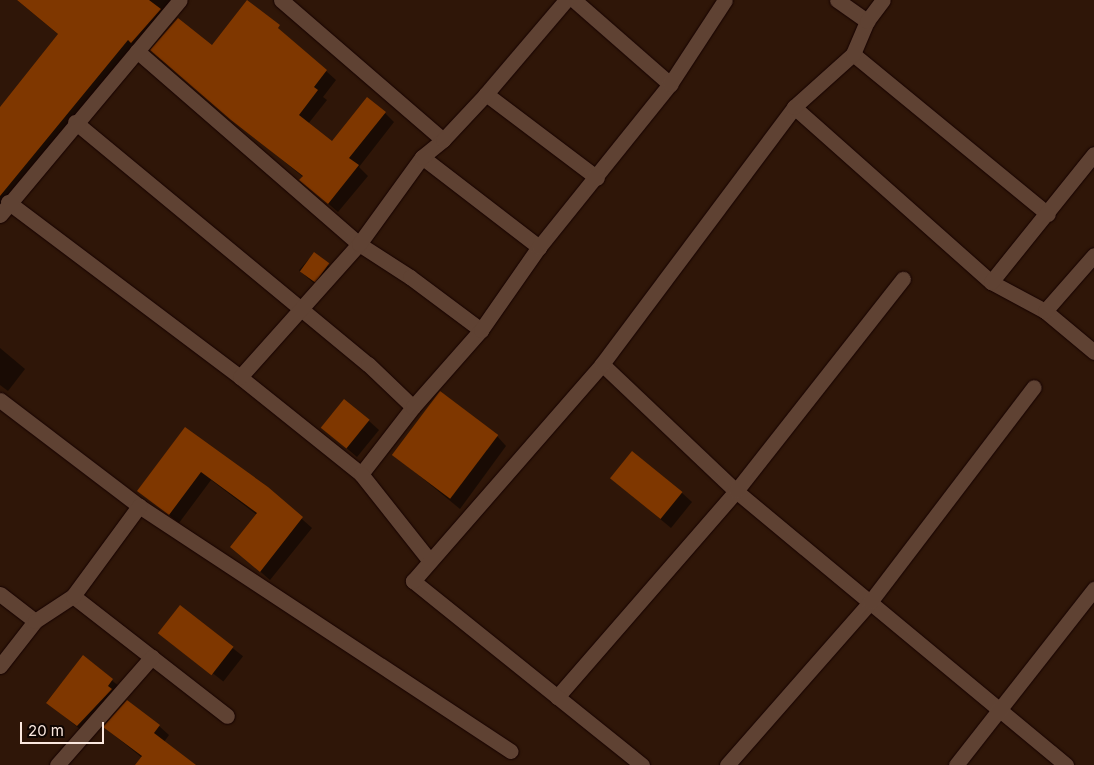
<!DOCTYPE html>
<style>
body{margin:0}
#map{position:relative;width:1094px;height:765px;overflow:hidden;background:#2f1608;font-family:Inter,sans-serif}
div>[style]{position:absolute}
.shadow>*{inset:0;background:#0007;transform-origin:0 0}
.building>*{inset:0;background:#7f3700;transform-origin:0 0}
.roads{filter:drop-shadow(0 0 1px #160200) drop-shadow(0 0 1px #160200)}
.street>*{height:15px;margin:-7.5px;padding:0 7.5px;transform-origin:7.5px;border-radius:7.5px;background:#5f4233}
span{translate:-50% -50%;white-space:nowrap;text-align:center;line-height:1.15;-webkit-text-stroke:4.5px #100602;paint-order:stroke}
.scale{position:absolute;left:20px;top:722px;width:84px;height:22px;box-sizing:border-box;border:2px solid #fbe8df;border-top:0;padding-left:6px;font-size:15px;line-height:18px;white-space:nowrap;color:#fbe8df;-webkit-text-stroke:4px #100602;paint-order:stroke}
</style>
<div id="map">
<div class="shadow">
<i style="clip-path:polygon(17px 0,183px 0,0 222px,0 111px,59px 35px)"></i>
<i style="clip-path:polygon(248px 1px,336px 80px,323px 97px,327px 100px,308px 124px,332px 143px,385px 113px,394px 122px,359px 167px,368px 176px,338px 212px,311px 189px,303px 177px,161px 60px,212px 47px)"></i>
<i style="left:314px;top:253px;width:32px;height:23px;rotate:41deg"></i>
<i style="clip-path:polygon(0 348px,25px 369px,8px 391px,0 385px)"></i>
<i style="clip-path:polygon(369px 421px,379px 430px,357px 457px,322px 427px)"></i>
<i style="clip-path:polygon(185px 429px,267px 488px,312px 528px,270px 580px,232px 547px,257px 515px,211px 480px,179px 523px,139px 491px)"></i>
<i style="clip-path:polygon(497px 436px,506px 446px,460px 509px,393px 454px)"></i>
<i style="clip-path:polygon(611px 478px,682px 493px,692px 502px,671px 528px)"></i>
<i style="left:180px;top:607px;width:80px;height:32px;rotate:38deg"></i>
<i style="left:83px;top:657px;width:50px;height:58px;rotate:39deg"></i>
<i style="clip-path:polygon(159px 726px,169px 735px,164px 742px,192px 765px,151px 765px,104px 727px)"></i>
</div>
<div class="building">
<i style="clip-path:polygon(17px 0,149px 0,161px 9px,131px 43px,128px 40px,0 196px,0 107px,58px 34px)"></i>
<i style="clip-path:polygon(247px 0,280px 25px,278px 28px,327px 70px,314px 87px,318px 90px,299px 115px,332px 141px,367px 97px,386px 112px,349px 158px,359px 165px,328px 204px,299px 180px,303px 176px,231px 120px,150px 50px,178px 18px,212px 45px)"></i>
<i style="left:314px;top:252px;width:19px;height:24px;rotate:36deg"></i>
<i style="left:440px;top:391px;width:73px;height:80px;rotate:37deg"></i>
<i style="left:344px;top:399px;width:33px;height:37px;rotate:39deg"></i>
<i style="clip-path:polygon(185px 427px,268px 487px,303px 517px,260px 572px,230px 547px,257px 513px,201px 472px,169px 515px,137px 491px)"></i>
<i style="left:632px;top:451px;width:65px;height:35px;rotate:39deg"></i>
<i style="left:180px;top:605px;width:68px;height:36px;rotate:38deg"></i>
<i style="clip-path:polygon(83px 655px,113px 679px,108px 686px,112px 689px,77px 726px,46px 703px)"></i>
<i style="clip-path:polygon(127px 700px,160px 725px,154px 733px,196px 765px,135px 765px,142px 756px,103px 727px)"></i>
</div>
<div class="roads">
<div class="street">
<i style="left:281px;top:0;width:214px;rotate:40.8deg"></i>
<i style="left:574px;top:0;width:128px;rotate:41.2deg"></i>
<i style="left:837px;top:0;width:37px;rotate:35deg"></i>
<i style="left:137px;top:51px;width:294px;rotate:41deg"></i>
<i style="left:359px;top:244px;width:61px;rotate:32.9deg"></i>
<i style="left:410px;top:277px;width:89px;rotate:36.7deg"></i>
<i style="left:853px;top:54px;width:252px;rotate:39.4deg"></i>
<i style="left:486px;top:94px;width:139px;rotate:37.1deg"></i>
<i style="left:794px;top:107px;width:264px;rotate:41.6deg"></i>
<i style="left:991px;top:282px;width:61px;rotate:28.2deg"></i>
<i style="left:1045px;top:311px;width:64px;rotate:39.9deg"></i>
<i style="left:75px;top:122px;width:380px;rotate:39.6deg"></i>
<i style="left:368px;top:364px;width:62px;rotate:43.7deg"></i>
<i style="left:422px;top:157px;width:148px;rotate:37.6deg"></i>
<i style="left:8px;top:202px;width:291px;rotate:37deg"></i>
<i style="left:240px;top:377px;width:155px;rotate:38.7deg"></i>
<i style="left:361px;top:474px;width:85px;rotate:-52.2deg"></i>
<i style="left:413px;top:407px;width:103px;rotate:-48.6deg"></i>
<i style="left:481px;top:330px;width:101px;rotate:-55.1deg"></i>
<i style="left:539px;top:247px;width:209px;rotate:-51.2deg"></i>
<i style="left:670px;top:84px;width:100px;rotate:-56.8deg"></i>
<i style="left:0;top:215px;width:280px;rotate:-50.1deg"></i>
<i style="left:991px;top:282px;width:164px;rotate:-51.2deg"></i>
<i style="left:1045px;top:311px;width:74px;rotate:-48.8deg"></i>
<i style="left:602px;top:364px;width:185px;rotate:43.5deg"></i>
<i style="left:736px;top:491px;width:429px;rotate:39.7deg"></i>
<i style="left:240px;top:377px;width:178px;rotate:-48.2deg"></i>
<i style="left:359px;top:244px;width:107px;rotate:-54.1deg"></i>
<i style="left:422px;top:157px;width:27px;rotate:-39deg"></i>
<i style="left:443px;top:140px;width:63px;rotate:-46.9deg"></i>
<i style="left:486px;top:94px;width:123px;rotate:-49.6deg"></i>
<i style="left:0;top:400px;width:175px;rotate:37.3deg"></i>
<i style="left:139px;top:506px;width:445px;rotate:33.4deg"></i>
<i style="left:361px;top:474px;width:111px;rotate:51.6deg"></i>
<i style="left:0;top:594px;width:44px;rotate:37.6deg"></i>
<i style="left:73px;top:596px;width:195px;rotate:37.9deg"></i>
<i style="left:0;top:666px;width:57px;rotate:-52.1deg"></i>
<i style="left:35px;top:621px;width:45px;rotate:-33.3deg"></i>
<i style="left:73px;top:596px;width:112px;rotate:-53.7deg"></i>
<i style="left:557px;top:697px;width:273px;rotate:-49deg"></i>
<i style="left:736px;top:491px;width:270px;rotate:-51.8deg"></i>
<i style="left:57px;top:765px;width:144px;rotate:-48.7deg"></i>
<i style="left:642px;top:765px;width:294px;rotate:-141.2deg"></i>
<i style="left:413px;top:581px;width:288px;rotate:-48.9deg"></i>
<i style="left:602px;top:364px;width:321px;rotate:-53.2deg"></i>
<i style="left:794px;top:107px;width:79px;rotate:-41.9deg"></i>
<i style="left:853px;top:54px;width:36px;rotate:-67deg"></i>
<i style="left:867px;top:21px;width:26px;rotate:-53deg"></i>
<i style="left:727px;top:765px;width:217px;rotate:-48.7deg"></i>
<i style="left:870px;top:602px;width:270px;rotate:-52.7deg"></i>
<i style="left:956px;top:765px;width:224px;rotate:-51.9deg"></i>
</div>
</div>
<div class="scale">20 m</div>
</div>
